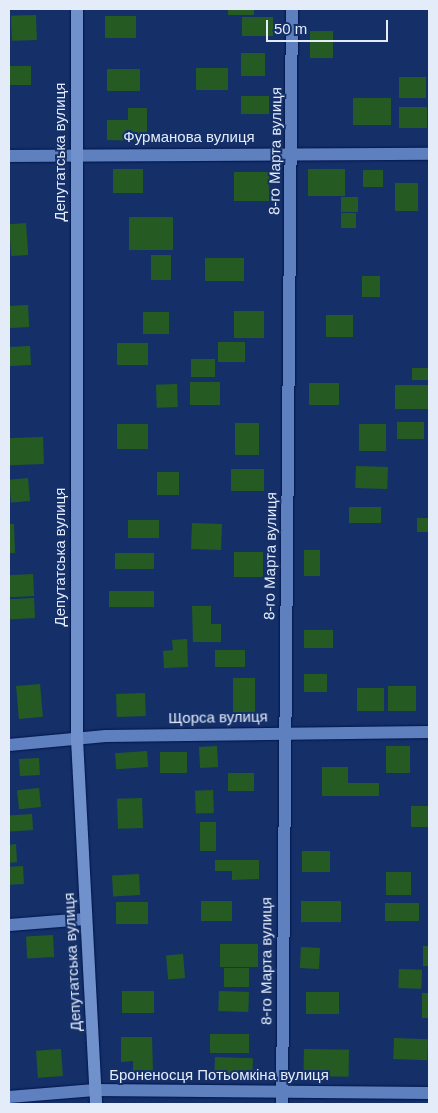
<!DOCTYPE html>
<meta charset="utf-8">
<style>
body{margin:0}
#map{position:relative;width:438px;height:1113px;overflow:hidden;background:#153069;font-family:Arial,sans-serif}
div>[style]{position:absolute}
.building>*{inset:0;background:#255b23;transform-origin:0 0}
.roads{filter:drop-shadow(0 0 1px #01154b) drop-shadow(0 0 1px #01154b)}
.street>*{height:12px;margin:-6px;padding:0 6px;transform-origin:6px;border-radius:6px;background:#5f80bf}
.secondary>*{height:12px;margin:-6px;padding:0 6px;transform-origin:6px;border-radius:6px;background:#7191cd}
span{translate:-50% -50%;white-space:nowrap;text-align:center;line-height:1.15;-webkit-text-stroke:4px #153069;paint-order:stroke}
.street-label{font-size:15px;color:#e4ecfa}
.frame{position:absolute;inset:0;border:10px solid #e4ecfa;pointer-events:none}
.scale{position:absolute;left:266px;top:20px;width:122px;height:22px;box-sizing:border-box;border:2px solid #e4ecfa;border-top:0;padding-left:6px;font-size:15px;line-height:18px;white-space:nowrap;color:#e4ecfa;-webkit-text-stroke:4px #153069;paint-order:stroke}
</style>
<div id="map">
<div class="building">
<i style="left:228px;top:9px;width:26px;height:6px"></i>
<i style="left:36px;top:15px;width:25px;height:25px;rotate:88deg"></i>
<i style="left:105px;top:16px;width:31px;height:22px"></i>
<i style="left:242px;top:17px;width:31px;height:19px"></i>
<i style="left:310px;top:31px;width:23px;height:27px"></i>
<i style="left:241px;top:53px;width:24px;height:23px"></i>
<i style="left:9px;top:66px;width:22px;height:19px"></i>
<i style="left:196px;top:68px;width:32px;height:22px"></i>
<i style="left:107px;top:69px;width:33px;height:22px"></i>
<i style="left:399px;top:77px;width:27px;height:21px"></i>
<i style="left:241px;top:96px;width:28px;height:18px"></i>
<i style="left:353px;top:98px;width:38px;height:27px"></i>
<i style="left:399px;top:107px;width:28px;height:21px"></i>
<i style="clip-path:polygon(128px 108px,147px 108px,147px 141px,107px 140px,107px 120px,128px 120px)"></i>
<i style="left:113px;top:169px;width:30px;height:24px"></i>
<i style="left:308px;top:169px;width:37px;height:27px"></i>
<i style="left:363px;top:170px;width:20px;height:17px"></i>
<i style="left:234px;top:172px;width:35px;height:29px"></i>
<i style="left:395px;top:183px;width:23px;height:28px"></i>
<i style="left:341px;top:197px;width:17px;height:15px"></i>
<i style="left:341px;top:213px;width:15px;height:15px"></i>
<i style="left:129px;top:217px;width:44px;height:33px"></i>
<i style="left:26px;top:223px;width:32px;height:17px;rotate:86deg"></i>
<i style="left:171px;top:255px;width:25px;height:20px;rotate:90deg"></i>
<i style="left:205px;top:258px;width:39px;height:23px"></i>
<i style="left:362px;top:276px;width:18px;height:21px"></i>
<i style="left:28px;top:305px;width:22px;height:19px;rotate:87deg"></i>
<i style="left:234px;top:311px;width:30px;height:27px"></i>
<i style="left:143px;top:312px;width:26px;height:22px"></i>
<i style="left:326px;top:315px;width:27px;height:22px"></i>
<i style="left:218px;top:342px;width:27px;height:20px"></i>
<i style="left:117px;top:343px;width:31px;height:22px"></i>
<i style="left:30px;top:346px;width:19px;height:21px;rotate:87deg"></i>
<i style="left:191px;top:359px;width:24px;height:18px"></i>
<i style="left:412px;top:368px;width:17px;height:12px"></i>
<i style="left:190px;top:382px;width:30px;height:23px"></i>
<i style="left:309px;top:383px;width:30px;height:22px"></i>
<i style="left:177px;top:384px;width:23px;height:21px;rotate:88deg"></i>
<i style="left:395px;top:385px;width:34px;height:24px"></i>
<i style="left:397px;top:422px;width:27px;height:17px"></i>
<i style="left:259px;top:423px;width:32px;height:24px;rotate:90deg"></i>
<i style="left:117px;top:424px;width:31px;height:25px"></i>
<i style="left:359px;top:424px;width:27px;height:27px"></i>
<i style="left:43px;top:437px;width:27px;height:34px;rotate:88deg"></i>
<i style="left:356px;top:466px;width:32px;height:22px;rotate:2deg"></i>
<i style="left:231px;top:469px;width:33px;height:22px"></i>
<i style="left:157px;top:472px;width:22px;height:23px"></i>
<i style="left:28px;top:478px;width:23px;height:19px;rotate:85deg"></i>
<i style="left:349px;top:507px;width:32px;height:16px"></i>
<i style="left:417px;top:518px;width:12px;height:14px"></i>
<i style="left:128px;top:520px;width:31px;height:18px"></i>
<i style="left:192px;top:523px;width:30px;height:26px;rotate:2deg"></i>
<i style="clip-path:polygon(9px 524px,14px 524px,15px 553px,9px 553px)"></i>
<i style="left:304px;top:550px;width:16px;height:26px"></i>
<i style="left:234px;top:552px;width:29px;height:25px"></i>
<i style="left:115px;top:553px;width:39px;height:16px"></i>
<i style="left:33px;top:574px;width:22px;height:24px;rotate:87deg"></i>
<i style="left:154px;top:591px;width:16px;height:45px;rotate:90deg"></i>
<i style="left:34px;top:598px;width:20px;height:25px;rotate:87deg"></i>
<i style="clip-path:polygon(192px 606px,211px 606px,211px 624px,221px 624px,221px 642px,193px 642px)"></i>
<i style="left:304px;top:630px;width:29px;height:18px"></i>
<i style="clip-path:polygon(187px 639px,188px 667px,164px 668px,163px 651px,173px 650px,172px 640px)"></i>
<i style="left:215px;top:650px;width:30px;height:17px"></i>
<i style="left:304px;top:674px;width:23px;height:18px"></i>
<i style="left:233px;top:678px;width:22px;height:36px"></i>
<i style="left:40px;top:684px;width:33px;height:24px;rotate:85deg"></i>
<i style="left:388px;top:686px;width:28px;height:25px"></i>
<i style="left:357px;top:688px;width:27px;height:23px"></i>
<i style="left:145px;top:693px;width:23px;height:29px;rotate:88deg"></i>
<i style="left:217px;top:746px;width:21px;height:18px;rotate:87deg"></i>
<i style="left:386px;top:746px;width:24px;height:27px"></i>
<i style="left:147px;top:751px;width:16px;height:32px;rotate:86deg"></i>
<i style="left:187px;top:752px;width:21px;height:27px;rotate:90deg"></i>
<i style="left:39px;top:758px;width:17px;height:20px;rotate:87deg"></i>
<i style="clip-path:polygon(322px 767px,348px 767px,348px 783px,379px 783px,379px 796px,322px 796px)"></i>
<i style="left:254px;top:773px;width:18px;height:26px;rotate:90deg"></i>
<i style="left:39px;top:788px;width:19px;height:22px;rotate:84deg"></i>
<i style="left:213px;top:790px;width:23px;height:18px;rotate:88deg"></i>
<i style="left:142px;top:798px;width:30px;height:25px;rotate:88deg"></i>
<i style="left:411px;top:806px;width:18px;height:21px"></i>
<i style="left:32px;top:814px;width:16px;height:23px;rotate:86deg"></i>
<i style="left:200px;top:822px;width:16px;height:29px"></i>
<i style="clip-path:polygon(16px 844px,17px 862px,9px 863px,9px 845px)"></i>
<i style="left:302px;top:851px;width:28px;height:21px"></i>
<i style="clip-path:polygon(215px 860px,259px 860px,259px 879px,232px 880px,232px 871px,215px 871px)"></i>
<i style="left:23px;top:866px;width:18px;height:14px;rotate:87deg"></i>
<i style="left:386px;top:872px;width:25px;height:23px"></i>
<i style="left:139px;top:874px;width:21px;height:27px;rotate:87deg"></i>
<i style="left:201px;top:901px;width:31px;height:20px"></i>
<i style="left:301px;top:901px;width:40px;height:21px"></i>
<i style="left:116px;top:902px;width:32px;height:22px"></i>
<i style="left:385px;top:903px;width:34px;height:18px"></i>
<i style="left:53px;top:935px;width:22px;height:27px;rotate:87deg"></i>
<i style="left:220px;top:944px;width:38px;height:23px"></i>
<i style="left:423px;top:946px;width:6px;height:20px"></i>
<i style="left:301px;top:947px;width:19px;height:21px;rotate:3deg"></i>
<i style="left:183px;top:954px;width:24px;height:17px;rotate:85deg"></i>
<i style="left:249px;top:968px;width:19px;height:25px;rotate:90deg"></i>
<i style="left:399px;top:969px;width:23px;height:19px;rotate:2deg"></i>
<i style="left:154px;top:991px;width:22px;height:32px;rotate:90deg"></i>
<i style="left:219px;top:991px;width:30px;height:20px;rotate:2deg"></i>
<i style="left:306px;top:992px;width:33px;height:22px"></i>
<i style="left:422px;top:993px;width:7px;height:25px"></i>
<i style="left:210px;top:1034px;width:39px;height:19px"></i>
<i style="clip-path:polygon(121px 1037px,152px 1037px,153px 1071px,133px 1072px,133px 1061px,121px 1062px)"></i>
<i style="left:394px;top:1038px;width:34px;height:21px;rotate:2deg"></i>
<i style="left:61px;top:1049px;width:27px;height:25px;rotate:86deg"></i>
<i style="left:304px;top:1049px;width:45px;height:27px;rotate:1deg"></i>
<i style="left:215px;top:1057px;width:38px;height:22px;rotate:2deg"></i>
</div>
<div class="roads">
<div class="street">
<i style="left:9px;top:156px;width:420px;rotate:-0.3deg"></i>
<i style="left:9px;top:745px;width:97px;rotate:-5.3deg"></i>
<i style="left:106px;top:736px;width:323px;rotate:-0.7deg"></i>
<i style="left:9px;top:925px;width:77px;rotate:-4.5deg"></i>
<i style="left:9px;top:1097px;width:86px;rotate:-4.7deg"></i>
<i style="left:95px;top:1090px;width:334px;rotate:0.5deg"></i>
<i style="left:282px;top:1104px;width:1095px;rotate:-89.48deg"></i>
</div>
<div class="secondary">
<i style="left:77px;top:9px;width:730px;rotate:90deg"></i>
<i style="left:77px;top:739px;width:365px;rotate:87deg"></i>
</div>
</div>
<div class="street-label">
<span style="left:189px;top:137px">Фурманова вулиця</span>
<span style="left:275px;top:151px;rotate:-89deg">8-го Марта вулиця</span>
<span style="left:60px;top:152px;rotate:-90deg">Депутатська вулиця</span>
<span style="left:270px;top:556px;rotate:-89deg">8-го Марта вулиця</span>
<span style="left:60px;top:557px;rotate:-90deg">Депутатська вулиця</span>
<span style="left:218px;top:717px;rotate:-1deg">Щорса вулиця</span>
<span style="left:266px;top:961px;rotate:-90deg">8-го Марта вулиця</span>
<span style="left:72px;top:962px;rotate:-93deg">Депутатська вулиця</span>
<span style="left:219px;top:1075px">Броненосця Потьомкіна вулиця</span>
</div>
<div class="frame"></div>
<div class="scale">50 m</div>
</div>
